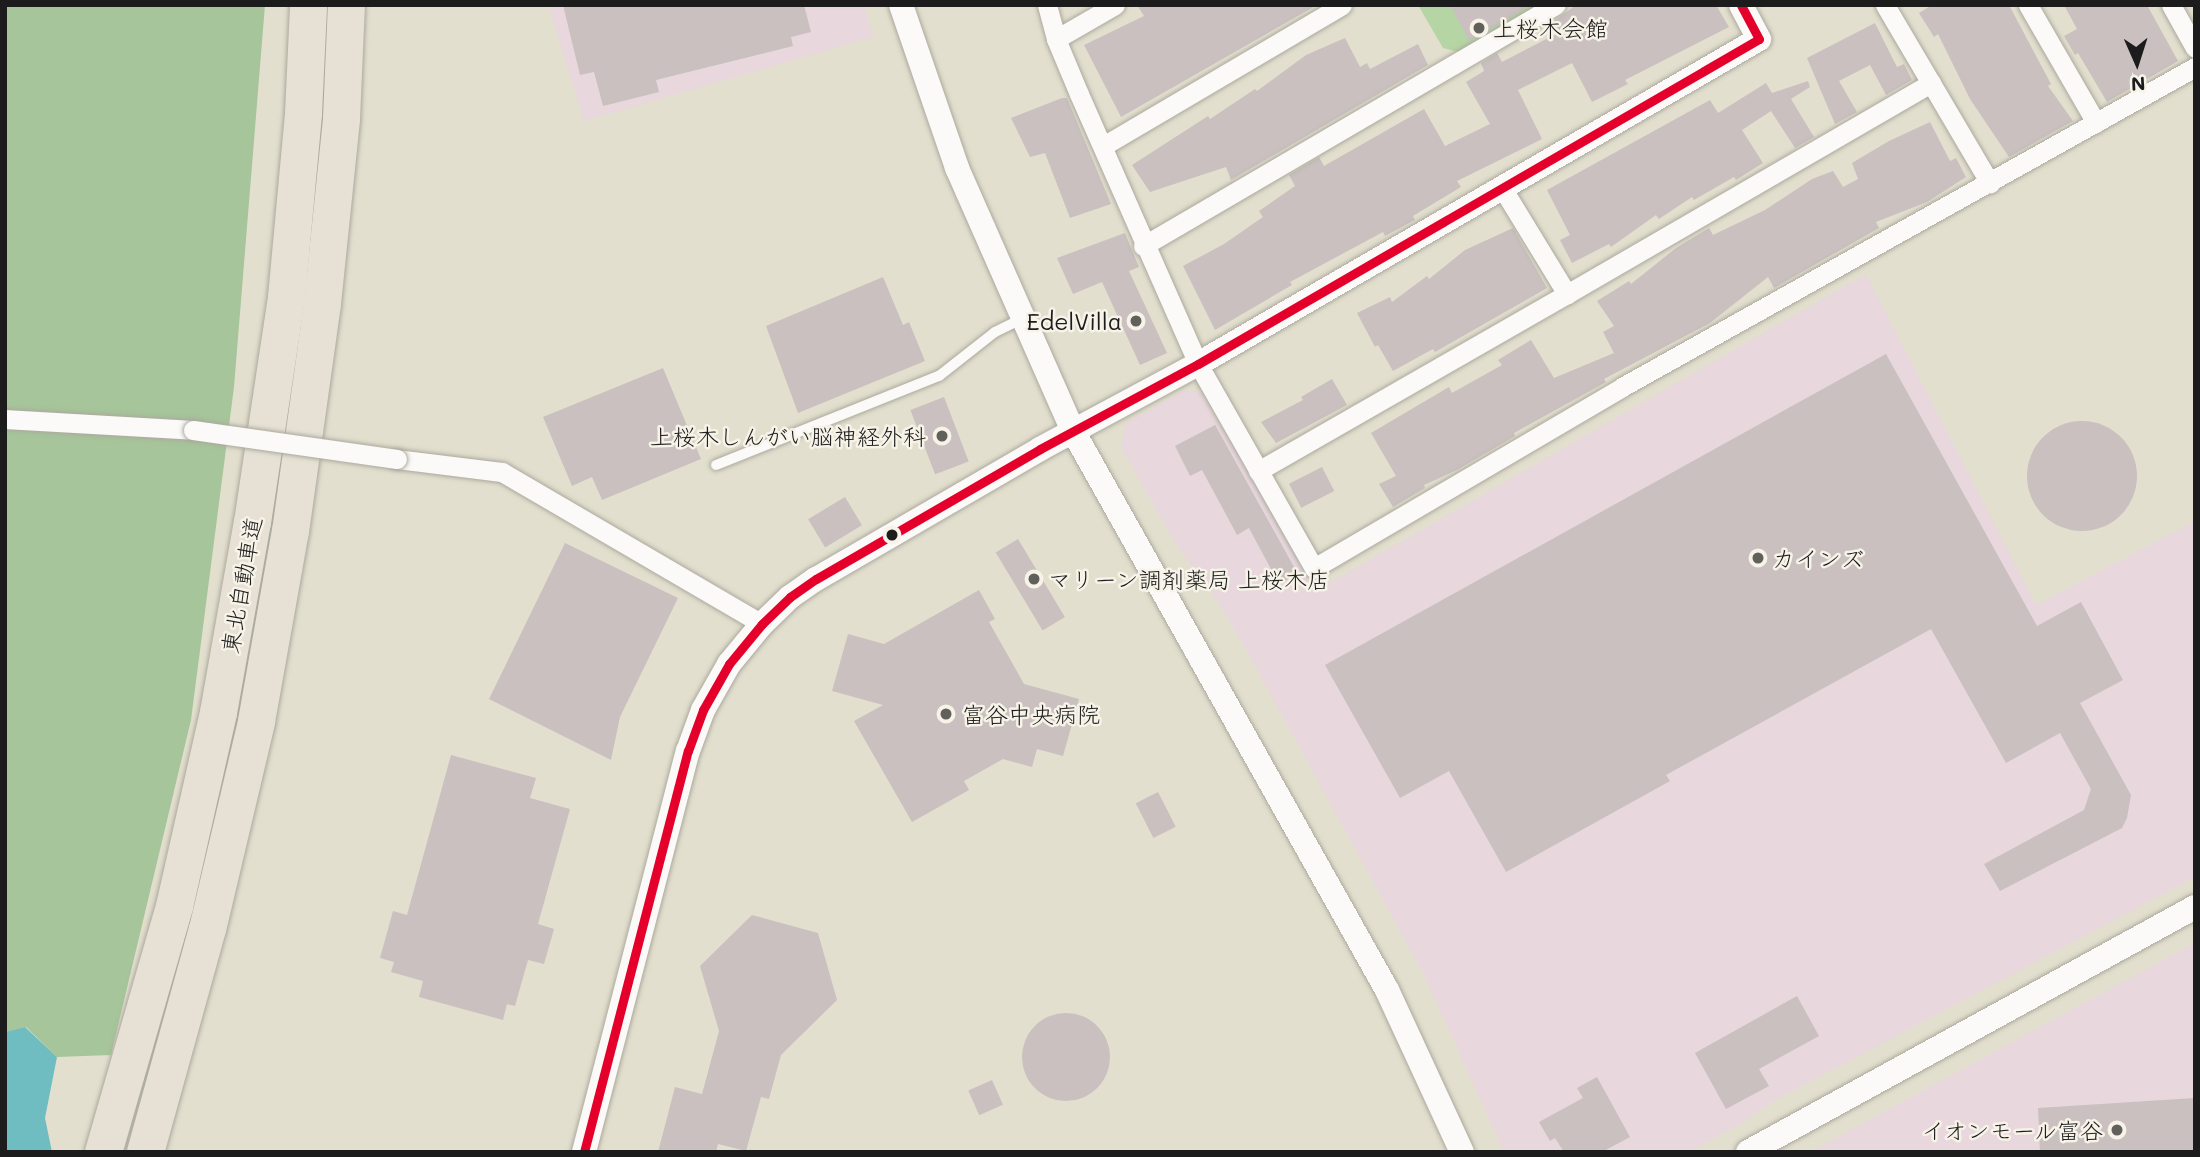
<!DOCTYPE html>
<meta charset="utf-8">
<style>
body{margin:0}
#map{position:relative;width:2200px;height:1157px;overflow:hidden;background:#e3dfce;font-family:Mali,"Klee One",sans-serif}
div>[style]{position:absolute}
.built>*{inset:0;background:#e8d7dd}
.green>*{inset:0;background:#b6d5a4}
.forest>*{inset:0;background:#a6c59a}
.water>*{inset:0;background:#70bdc1}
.building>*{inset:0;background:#c9c0bf;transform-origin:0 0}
.round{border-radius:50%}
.roads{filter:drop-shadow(0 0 2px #aba99e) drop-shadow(0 0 2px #aba99e)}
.service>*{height:10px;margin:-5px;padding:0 5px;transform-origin:5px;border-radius:5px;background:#fbfaf8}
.minor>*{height:19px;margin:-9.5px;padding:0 9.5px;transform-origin:9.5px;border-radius:9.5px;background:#fbfaf8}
.tertiary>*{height:24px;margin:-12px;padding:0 12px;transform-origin:12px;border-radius:12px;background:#fbfaf8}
.motorway>*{height:37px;margin:-18.5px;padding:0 18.5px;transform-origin:18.5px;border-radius:18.5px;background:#e6e1d4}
.bridges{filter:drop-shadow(0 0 2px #aba99e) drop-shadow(0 0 2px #aba99e)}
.minor-bridge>*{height:19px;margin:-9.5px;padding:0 9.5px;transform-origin:9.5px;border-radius:9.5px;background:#fbfaf8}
.bus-1>*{height:9px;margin:-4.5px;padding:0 4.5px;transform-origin:4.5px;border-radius:4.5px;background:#e4002b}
.dots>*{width:19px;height:19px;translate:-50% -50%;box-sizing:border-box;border:4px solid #f7f3e8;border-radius:50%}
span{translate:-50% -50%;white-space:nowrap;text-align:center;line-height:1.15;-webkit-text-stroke:5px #f7f3e8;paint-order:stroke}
.poi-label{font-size:23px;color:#1c1c1c}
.left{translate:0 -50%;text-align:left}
.right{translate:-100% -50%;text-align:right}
.street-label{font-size:23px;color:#1c1c1c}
.frame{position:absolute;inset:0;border:7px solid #1c1c1c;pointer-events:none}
.north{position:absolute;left:2102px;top:28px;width:70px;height:70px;-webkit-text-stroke:5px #f7f3e8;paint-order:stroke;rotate:177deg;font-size:19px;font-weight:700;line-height:28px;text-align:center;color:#1c1c1c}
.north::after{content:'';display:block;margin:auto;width:24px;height:32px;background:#1c1c1c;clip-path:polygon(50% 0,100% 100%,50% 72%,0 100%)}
</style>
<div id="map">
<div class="built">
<i style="clip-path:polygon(548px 5px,864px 5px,873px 37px,584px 121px)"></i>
<i style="clip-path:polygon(1866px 274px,2036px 605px,2195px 521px,2195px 877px,1772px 1102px,1737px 1126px,1689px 1152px,1504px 1152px,1423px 973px,1239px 637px,1220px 605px,1172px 538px,1121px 447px,1125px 424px,1185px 390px,1201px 392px,1316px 591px)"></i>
<i style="clip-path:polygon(2195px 943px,2195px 1152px,1810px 1152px,2110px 989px)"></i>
</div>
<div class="green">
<i style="clip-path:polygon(1418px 5px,1545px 5px,1462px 53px,1443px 48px)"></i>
</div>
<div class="forest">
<i style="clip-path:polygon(5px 5px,265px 5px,234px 387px,191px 720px,111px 1055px,57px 1057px,26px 1027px,5px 1032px)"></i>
</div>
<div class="water">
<i style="clip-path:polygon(25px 1027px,57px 1057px,45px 1118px,52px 1152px,5px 1152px,5px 1032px)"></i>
</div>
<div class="building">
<i style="clip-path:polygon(563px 5px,804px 5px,811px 32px,791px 37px,793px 46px,656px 80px,659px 92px,603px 106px,594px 72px,580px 75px)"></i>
<i style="clip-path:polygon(1137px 5px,1317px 5px,1121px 117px,1084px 45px,1144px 16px)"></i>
<i style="clip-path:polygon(1450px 5px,1531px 5px,1469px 41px)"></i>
<i style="clip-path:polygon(1576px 5px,1716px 5px,1729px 27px,1625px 80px,1628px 84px,1592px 102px,1572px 63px,1518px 90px,1542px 139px,1457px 181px,1461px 187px,1413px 216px,1415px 220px,1385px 236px,1383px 232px,1290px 282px,1292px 285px,1215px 330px,1183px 266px,1224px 244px,1263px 217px,1259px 211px,1295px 186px,1289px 175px,1319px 157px,1324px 166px,1424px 109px,1445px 146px,1490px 124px,1466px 82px,1484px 71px,1481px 63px,1497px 53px,1502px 62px,1560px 32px,1553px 22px)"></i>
<i style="clip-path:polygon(1932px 5px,2009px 5px,2051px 84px,2048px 86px,2073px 121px,2009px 157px,1970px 99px,1938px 34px,1934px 37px,1919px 13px)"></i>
<i style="clip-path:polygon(2064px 5px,2147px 5px,2178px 61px,2107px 102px,2078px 53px,2075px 55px,2064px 36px,2077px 29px)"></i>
<i style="clip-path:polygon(1875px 23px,1897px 67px,1904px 64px,1912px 80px,1886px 95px,1870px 65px,1839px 81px,1857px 112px,1835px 124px,1807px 58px)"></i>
<i style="clip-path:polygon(1345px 38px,1360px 67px,1367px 63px,1370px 69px,1418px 44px,1428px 65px,1231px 180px,1226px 167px,1150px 192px,1132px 165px,1208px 116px,1210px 119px,1255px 89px,1257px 91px,1306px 55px)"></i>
<i style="clip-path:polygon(1808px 81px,1810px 87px,1791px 99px,1814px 137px,1795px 148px,1771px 111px,1742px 130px,1763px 163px,1736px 180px,1734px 177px,1694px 200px,1692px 197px,1659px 219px,1656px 215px,1611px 247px,1609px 244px,1572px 263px,1560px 240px,1570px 235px,1547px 190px,1710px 100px,1718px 113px,1766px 83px,1772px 93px)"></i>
<i style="clip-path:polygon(1062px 98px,1067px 98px,1111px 204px,1070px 218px,1045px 153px,1030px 157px,1011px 118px)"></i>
<i style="clip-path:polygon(1930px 122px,1950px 161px,1956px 158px,1966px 177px,1927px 202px,1876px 222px,1879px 228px,1774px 288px,1768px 277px,1710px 323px,1604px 379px,1606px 382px,1514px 433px,1515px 436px,1457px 470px,1424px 485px,1425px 488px,1393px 507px,1379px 484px,1396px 476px,1371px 433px,1449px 387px,1452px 393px,1502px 365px,1498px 360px,1531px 340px,1554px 378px,1614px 353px,1603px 332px,1614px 326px,1597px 301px,1629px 281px,1631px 284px,1676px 248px,1709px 228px,1713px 235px,1765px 210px,1812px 179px,1833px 171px,1843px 187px,1858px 179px,1852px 163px,1889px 141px)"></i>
<i style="clip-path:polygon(1513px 228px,1547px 288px,1435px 352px,1433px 349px,1393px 371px,1378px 345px,1375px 347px,1357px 313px,1390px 297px,1392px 302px,1427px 276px,1429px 279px,1465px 250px)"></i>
<i style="clip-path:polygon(1125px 233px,1139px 267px,1129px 271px,1167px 353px,1140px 365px,1102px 282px,1073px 294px,1057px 258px)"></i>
<i style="clip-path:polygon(883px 277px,903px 325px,909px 322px,925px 361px,798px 413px,766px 326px)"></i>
<i style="clip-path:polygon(1886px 354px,2037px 626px,2081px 602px,2123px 680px,2080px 703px,2131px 795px,2127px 818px,2122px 828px,2000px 891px,1984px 864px,2084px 810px,2091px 789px,2060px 733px,2006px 763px,1931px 629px,1666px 775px,1670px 781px,1506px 872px,1449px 771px,1400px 798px,1325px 665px)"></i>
<i style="clip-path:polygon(663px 368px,701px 459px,602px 500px,592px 477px,572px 486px,543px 417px)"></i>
<i style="clip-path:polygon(1332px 379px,1347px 405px,1276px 443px,1261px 422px,1303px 400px,1301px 397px)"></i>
<i style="left:944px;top:397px;width:69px;height:36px;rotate:69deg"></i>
<i class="round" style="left:2027px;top:421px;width:110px;height:110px"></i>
<i style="clip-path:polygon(1215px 425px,1298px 574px,1279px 584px,1249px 528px,1237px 535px,1202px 470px,1190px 476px,1175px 446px)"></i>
<i style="left:1322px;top:467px;width:27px;height:37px;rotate:63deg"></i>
<i style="left:845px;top:497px;width:33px;height:43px;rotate:59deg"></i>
<i style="left:1018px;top:539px;width:91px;height:26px;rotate:59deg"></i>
<i style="clip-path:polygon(565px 543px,678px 598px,620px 717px,611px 760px,489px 699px)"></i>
<i style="clip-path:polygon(979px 590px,995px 619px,989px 622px,1024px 684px,1079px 699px,1063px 756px,1037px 749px,1032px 767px,1003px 759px,964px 781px,969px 790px,912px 822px,854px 721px,883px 705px,832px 691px,848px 634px,884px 644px)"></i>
<i style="clip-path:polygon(451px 755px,536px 778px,530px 798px,570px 809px,538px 924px,554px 929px,544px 964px,528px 960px,515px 1006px,507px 1004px,503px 1020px,419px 997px,423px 981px,391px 972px,394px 962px,380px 958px,393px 911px,407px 915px)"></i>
<i style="left:1158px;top:792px;width:39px;height:25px;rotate:63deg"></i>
<i style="clip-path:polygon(752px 915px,818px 933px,837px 1000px,781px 1055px,769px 1099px,761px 1097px,746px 1151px,718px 1144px,716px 1152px,658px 1152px,675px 1087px,702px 1094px,719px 1031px,700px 966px)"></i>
<i style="clip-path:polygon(1797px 996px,1819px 1036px,1759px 1069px,1769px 1086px,1726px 1109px,1695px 1053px)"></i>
<i class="round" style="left:1022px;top:1013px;width:88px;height:88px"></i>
<i style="clip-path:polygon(1597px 1077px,1630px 1137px,1602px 1152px,1564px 1152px,1555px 1138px,1550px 1141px,1539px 1122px,1583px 1098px,1577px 1088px)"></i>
<i style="left:992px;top:1080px;width:27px;height:26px;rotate:66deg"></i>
<i style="clip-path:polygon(2195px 1098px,2195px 1152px,2040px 1152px,2038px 1108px)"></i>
</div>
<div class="roads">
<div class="service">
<i style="left:716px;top:465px;width:240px;rotate:-21.8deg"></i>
<i style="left:939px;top:376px;width:71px;rotate:-38.2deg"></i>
<i style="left:995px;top:332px;width:30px;rotate:-26deg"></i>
</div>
<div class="minor">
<i style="left:1047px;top:5px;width:35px;rotate:75deg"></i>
<i style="left:1056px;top:39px;width:60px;rotate:67.3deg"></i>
<i style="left:1079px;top:94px;width:295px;rotate:66.2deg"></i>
<i style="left:1198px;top:364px;width:235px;rotate:60.4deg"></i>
<i style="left:1314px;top:568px;width:357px;rotate:-30.4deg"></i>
<i style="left:1622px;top:387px;width:656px;rotate:-29.18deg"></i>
<i style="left:1885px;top:5px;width:207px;rotate:59.5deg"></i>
<i style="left:2028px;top:5px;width:136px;rotate:60deg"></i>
<i style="left:2171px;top:5px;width:49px;rotate:60.8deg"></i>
<i style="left:1056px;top:39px;width:68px;rotate:-30deg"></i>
<i style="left:1103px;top:146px;width:277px;rotate:-30.5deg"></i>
<i style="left:1501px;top:186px;width:127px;rotate:58.6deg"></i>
<i style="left:1567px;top:294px;width:421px;rotate:-30.1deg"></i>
<i style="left:1143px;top:246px;width:478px;rotate:-30.3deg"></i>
<i style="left:5px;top:419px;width:188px;rotate:3.3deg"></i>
<i style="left:397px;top:459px;width:106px;rotate:7.1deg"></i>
<i style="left:502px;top:472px;width:301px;rotate:30.3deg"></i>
<i style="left:1258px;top:471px;width:356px;rotate:-29.8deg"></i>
</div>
<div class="tertiary">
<i style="left:901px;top:5px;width:172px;rotate:71deg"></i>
<i style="left:957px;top:168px;width:287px;rotate:66.2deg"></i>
<i style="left:1073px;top:431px;width:641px;rotate:60.68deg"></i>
<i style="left:1387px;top:990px;width:179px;rotate:65.2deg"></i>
<i style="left:584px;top:1152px;width:414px;rotate:-75.5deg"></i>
<i style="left:688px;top:751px;width:44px;rotate:-69.9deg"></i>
<i style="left:703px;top:710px;width:53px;rotate:-60.5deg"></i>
<i style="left:729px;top:664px;width:52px;rotate:-50.5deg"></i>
<i style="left:762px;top:624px;width:39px;rotate:-44deg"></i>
<i style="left:790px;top:597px;width:32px;rotate:-35deg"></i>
<i style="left:816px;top:579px;width:259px;rotate:-30.1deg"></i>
<i style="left:1040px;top:449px;width:179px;rotate:-28.3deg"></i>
<i style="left:1198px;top:364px;width:648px;rotate:-30.08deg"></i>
<i style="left:1759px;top:39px;width:38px;rotate:-118deg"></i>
<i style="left:1748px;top:1152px;width:510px;rotate:-28.73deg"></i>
</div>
<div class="motorway">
<i style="left:103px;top:1152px;width:256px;rotate:-73.9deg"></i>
<i style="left:174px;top:906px;width:199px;rotate:-77.2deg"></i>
<i style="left:218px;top:712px;width:193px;rotate:-79.9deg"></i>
<i style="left:252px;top:522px;width:228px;rotate:-81.4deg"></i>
<i style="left:286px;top:297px;width:185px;rotate:-84.7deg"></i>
<i style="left:303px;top:113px;width:108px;rotate:-87.3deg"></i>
<i style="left:145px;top:1152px;width:231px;rotate:-74.5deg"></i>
<i style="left:207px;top:929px;width:214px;rotate:-76.7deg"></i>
<i style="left:256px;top:721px;width:193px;rotate:-79.9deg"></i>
<i style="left:290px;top:531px;width:230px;rotate:-82deg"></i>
<i style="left:322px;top:303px;width:186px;rotate:-84.1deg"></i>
<i style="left:341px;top:118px;width:113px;rotate:-87.5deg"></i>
</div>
</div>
<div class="bridges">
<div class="minor-bridge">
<i style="left:193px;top:430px;width:206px;rotate:8.1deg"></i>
</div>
</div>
<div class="bus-1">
<i style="left:584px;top:1152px;width:414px;rotate:-75.5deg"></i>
<i style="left:688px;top:751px;width:44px;rotate:-69.9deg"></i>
<i style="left:703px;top:710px;width:53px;rotate:-60.5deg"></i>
<i style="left:729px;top:664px;width:52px;rotate:-50.5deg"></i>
<i style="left:762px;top:624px;width:39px;rotate:-44deg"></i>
<i style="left:790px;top:597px;width:32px;rotate:-35deg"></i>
<i style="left:816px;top:579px;width:259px;rotate:-30.1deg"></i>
<i style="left:1040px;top:449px;width:179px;rotate:-28.3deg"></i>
<i style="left:1198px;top:364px;width:648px;rotate:-30.08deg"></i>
<i style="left:1759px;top:39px;width:38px;rotate:-118deg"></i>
</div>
<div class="dots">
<i style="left:1479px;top:28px;background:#62605a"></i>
<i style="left:1136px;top:321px;background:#62605a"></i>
<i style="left:942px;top:436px;background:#62605a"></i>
<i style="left:892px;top:535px;background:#1c1c1c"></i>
<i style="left:1758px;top:558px;background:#62605a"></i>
<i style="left:1034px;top:579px;background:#62605a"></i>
<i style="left:946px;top:714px;background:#62605a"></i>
<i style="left:2117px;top:1130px;background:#62605a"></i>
</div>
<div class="poi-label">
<span class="left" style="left:1493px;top:28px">上桜木会館</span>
<span class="right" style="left:1122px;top:321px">EdelVilla</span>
<span class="right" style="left:926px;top:436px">上桜木しんがい脳神経外科</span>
<span class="left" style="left:1772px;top:558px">カインズ</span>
<span class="left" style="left:1048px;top:579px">マリーン調剤薬局 上桜木店</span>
<span class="left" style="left:962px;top:714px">富谷中央病院</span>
<span class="right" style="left:2103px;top:1130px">イオンモール富谷</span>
</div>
<div class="street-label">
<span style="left:241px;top:585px;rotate:-80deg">東北自動車道</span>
</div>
<div class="frame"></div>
<div class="north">N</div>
</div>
